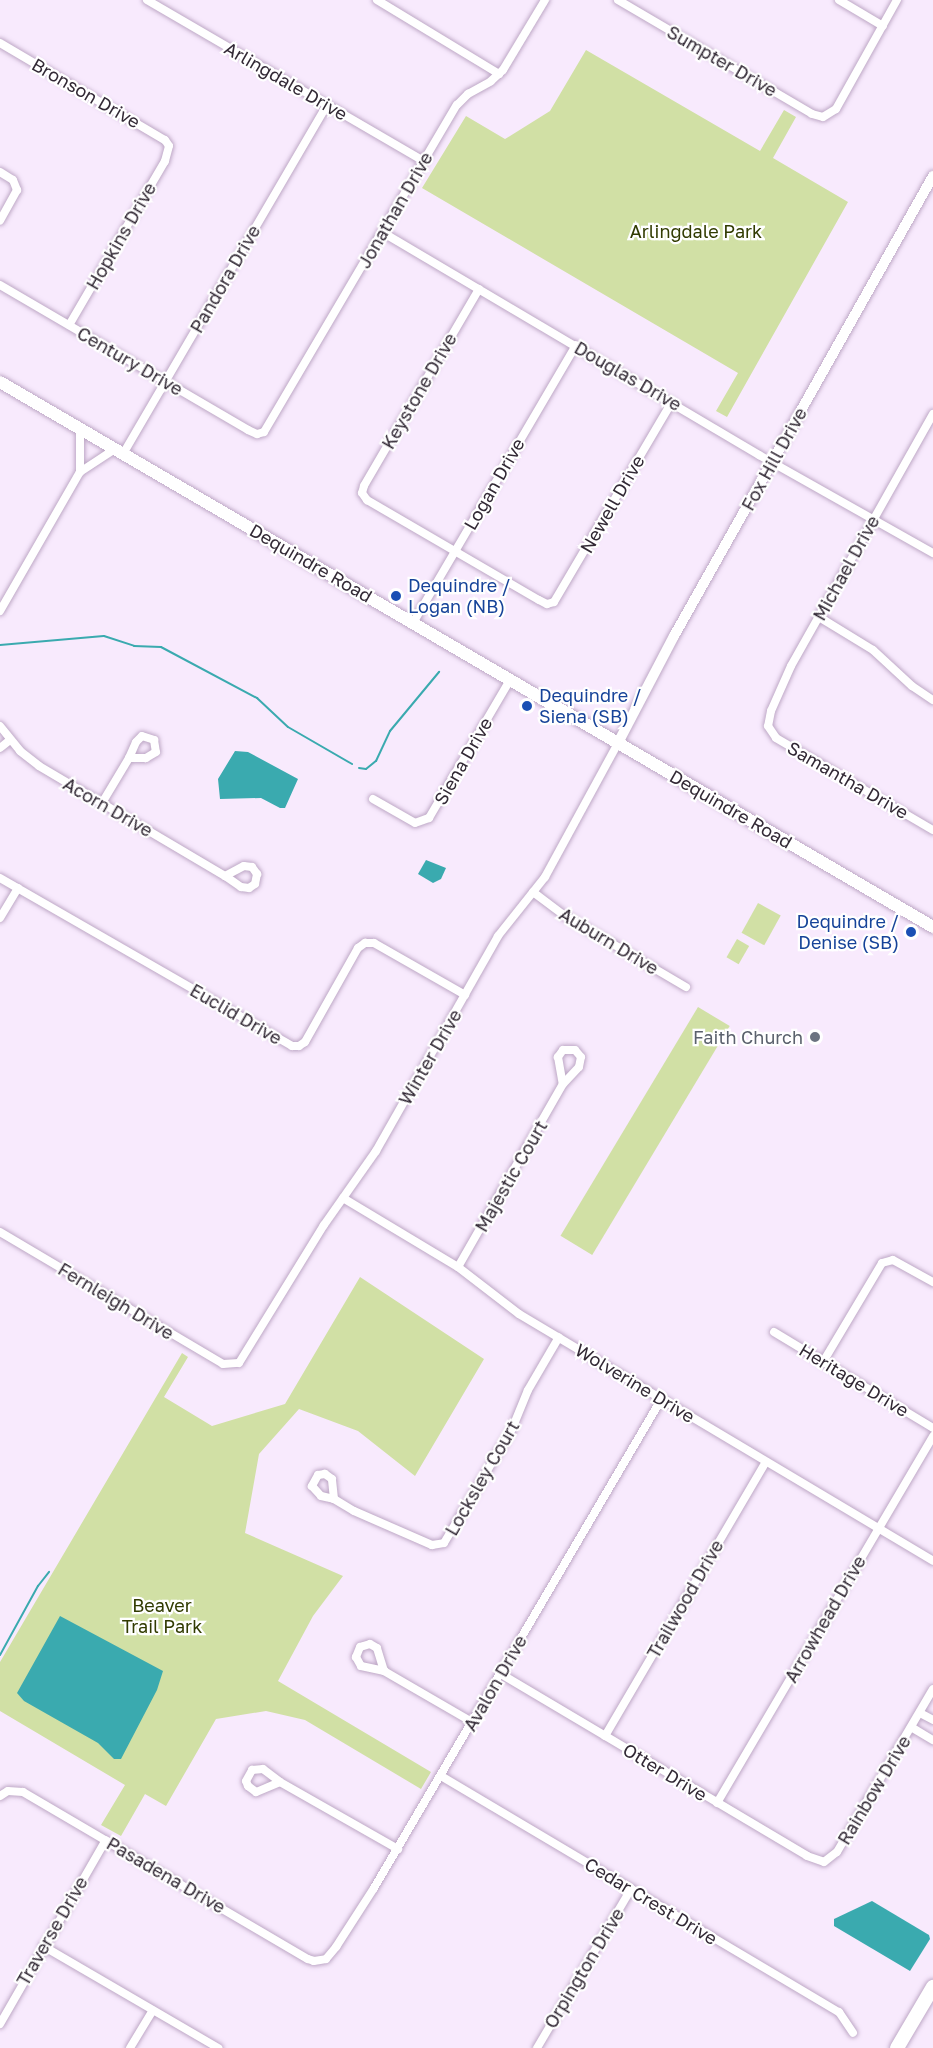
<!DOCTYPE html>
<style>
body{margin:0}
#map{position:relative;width:933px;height:2048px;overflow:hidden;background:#f8eafd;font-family:"Golos Text",sans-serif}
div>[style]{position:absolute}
.green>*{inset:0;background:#d1e0a5;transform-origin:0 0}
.water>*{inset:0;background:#3aaaaf}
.stream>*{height:2px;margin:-1px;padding:0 1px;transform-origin:1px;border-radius:1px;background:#3aaaaf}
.roads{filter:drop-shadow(0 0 2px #bea8c6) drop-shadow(0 0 2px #bea8c6)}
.minor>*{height:8px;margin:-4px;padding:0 4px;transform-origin:4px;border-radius:4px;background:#fff}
.tertiary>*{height:10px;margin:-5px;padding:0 5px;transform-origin:5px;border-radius:5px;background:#fff}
.secondary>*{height:12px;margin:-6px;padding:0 6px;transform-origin:6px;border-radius:6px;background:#fff}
.primary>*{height:14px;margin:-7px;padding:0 7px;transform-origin:7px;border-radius:7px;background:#fff}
.dots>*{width:16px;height:16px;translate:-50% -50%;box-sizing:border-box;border:3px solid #fff;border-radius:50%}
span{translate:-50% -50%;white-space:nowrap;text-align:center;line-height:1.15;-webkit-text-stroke:4.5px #fff;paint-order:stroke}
.street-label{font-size:18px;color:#322935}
.park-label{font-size:18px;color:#313b01}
.transit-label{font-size:18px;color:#164399}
.left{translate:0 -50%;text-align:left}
.right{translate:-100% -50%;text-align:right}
.worship-label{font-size:18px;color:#5b616d}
</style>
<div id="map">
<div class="green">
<i style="clip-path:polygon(586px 50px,760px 151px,784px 110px,796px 117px,773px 158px,848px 202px,727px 417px,716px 411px,738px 373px,422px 188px,466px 116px,505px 139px,550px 111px)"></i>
<i style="left:758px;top:903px;width:26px;height:34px;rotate:29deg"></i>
<i style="left:737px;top:939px;width:14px;height:21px;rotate:30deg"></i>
<i style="left:698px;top:1007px;width:37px;height:267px;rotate:31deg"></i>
<i style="clip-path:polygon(360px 1277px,484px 1359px,415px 1476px,358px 1431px,299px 1409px,259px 1454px,245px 1533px,343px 1576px,313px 1616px,278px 1681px,431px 1772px,421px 1789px,305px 1720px,266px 1711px,216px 1719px,166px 1806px,145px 1794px,121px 1836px,101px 1825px,125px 1785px,0 1711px,0 1662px,182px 1353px,188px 1357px,164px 1397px,212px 1426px,285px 1404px)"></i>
</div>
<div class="water">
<i style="clip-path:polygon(235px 751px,248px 752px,298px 779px,285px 808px,280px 808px,261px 798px,220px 799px,218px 779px)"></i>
<i style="clip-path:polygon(426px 860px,446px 868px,441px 879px,433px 883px,418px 874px)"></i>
<i style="clip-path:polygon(60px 1616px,163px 1671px,157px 1690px,121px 1759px,114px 1759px,98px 1743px,24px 1701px,17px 1693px)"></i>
<i style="clip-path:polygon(872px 1901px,929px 1935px,930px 1939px,910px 1971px,834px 1926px,834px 1919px)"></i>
</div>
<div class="stream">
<i style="left:0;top:645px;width:104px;rotate:-4.9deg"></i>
<i style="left:104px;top:636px;width:32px;rotate:18deg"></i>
<i style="left:134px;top:646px;width:27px;rotate:2deg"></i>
<i style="left:161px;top:647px;width:109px;rotate:28deg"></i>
<i style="left:257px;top:698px;width:42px;rotate:43.1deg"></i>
<i style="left:288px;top:727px;width:74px;rotate:30deg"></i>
<i style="left:359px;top:768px;width:7px;rotate:8deg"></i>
<i style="left:366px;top:769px;width:13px;rotate:-39deg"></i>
<i style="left:376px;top:761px;width:33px;rotate:-65deg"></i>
<i style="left:390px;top:731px;width:77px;rotate:-50.3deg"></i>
<i style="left:0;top:1655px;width:79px;rotate:-61.2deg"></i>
<i style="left:38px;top:1586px;width:18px;rotate:-52deg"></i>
</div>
<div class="roads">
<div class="minor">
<i style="left:147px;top:0;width:320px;rotate:30.2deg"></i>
<i style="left:377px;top:0;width:143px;rotate:31.2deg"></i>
<i style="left:618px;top:0;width:225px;rotate:30.4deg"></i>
<i style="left:812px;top:114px;width:11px;rotate:15deg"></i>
<i style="left:823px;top:117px;width:15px;rotate:-32deg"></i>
<i style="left:836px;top:109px;width:125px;rotate:-60.8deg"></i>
<i style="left:839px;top:0;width:51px;rotate:30.6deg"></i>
<i style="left:0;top:43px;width:191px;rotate:30.5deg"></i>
<i style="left:165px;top:140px;width:7px;rotate:56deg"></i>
<i style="left:169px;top:146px;width:16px;rotate:105deg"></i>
<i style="left:165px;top:161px;width:190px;rotate:120.3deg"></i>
<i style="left:0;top:172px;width:15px;rotate:32deg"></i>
<i style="left:13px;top:180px;width:11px;rotate:68deg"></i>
<i style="left:17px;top:190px;width:35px;rotate:119deg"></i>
<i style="left:382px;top:232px;width:438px;rotate:30.6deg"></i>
<i style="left:759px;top:455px;width:200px;rotate:29.4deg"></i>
<i style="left:0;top:285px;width:287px;rotate:30.3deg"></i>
<i style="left:248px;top:430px;width:10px;rotate:24deg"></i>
<i style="left:257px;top:434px;width:7px;rotate:-16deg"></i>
<i style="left:264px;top:432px;width:380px;rotate:-59.5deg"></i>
<i style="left:457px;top:105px;width:16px;rotate:-45deg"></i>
<i style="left:468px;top:94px;width:26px;rotate:-29deg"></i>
<i style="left:491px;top:81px;width:16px;rotate:-43deg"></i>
<i style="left:503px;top:70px;width:82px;rotate:-59deg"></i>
<i style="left:479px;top:289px;width:228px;rotate:120.3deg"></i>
<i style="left:364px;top:486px;width:7px;rotate:106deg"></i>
<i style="left:362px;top:493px;width:9px;rotate:54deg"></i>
<i style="left:367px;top:500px;width:199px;rotate:30.2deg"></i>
<i style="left:539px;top:600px;width:9px;rotate:27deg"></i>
<i style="left:547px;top:604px;width:7px;rotate:-16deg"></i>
<i style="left:554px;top:602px;width:232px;rotate:-59.5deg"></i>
<i style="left:933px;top:414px;width:289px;rotate:119.4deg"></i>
<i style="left:791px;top:666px;width:49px;rotate:114deg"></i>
<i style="left:771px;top:711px;width:15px;rotate:101deg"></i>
<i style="left:768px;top:726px;width:14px;rotate:56deg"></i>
<i style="left:776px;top:738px;width:182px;rotate:30.4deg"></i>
<i style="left:123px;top:454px;width:404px;rotate:-59.7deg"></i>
<i style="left:80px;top:472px;width:44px;rotate:-90deg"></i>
<i style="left:0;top:611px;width:160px;rotate:-60.1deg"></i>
<i style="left:80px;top:472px;width:42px;rotate:-33.3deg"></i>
<i style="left:819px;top:617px;width:63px;rotate:31.4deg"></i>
<i style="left:873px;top:650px;width:53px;rotate:42.7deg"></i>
<i style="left:912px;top:686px;width:25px;rotate:34deg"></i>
<i style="left:413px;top:623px;width:322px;rotate:-59.6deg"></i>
<i style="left:0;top:726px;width:32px;rotate:51deg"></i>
<i style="left:20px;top:751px;width:24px;rotate:38deg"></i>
<i style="left:39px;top:766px;width:216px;rotate:30.6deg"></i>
<i style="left:142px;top:736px;width:13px;rotate:18deg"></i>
<i style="left:154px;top:740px;width:12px;rotate:81deg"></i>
<i style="left:156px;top:752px;width:12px;rotate:149deg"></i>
<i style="left:146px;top:758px;width:17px;rotate:180deg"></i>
<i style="left:129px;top:758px;width:17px;rotate:-66deg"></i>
<i style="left:136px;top:742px;width:8px;rotate:-45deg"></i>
<i style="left:0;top:748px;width:13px;rotate:-39deg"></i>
<i style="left:373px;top:799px;width:48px;rotate:29.7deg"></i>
<i style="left:415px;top:823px;width:15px;rotate:-20deg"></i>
<i style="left:429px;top:818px;width:160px;rotate:-59.6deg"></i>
<i style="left:102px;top:803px;width:52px;rotate:-59deg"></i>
<i style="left:244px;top:866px;width:8px;rotate:7deg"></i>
<i style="left:252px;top:867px;width:9px;rotate:54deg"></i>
<i style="left:257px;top:874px;width:10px;rotate:101deg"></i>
<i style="left:255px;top:884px;width:7px;rotate:146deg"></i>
<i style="left:249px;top:888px;width:8px;rotate:-173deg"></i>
<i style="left:241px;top:887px;width:19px;rotate:-145deg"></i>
<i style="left:225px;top:876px;width:21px;rotate:-28deg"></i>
<i style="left:0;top:878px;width:337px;rotate:29.9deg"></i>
<i style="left:292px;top:1046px;width:7px"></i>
<i style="left:299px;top:1046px;width:7px;rotate:-34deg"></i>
<i style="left:305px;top:1042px;width:108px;rotate:-60.6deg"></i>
<i style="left:358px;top:948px;width:9px;rotate:-36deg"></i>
<i style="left:365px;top:943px;width:9px"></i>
<i style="left:374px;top:943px;width:105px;rotate:29.7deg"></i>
<i style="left:533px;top:892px;width:36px;rotate:37deg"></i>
<i style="left:562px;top:914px;width:144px;rotate:30.5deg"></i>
<i style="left:0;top:918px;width:35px;rotate:-59deg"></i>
<i style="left:343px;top:1198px;width:134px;rotate:31deg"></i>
<i style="left:458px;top:1267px;width:77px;rotate:37.6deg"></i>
<i style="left:519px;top:1314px;width:482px;rotate:30.8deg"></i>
<i style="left:0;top:1232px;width:259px;rotate:30.6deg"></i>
<i style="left:223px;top:1364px;width:16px;rotate:-4deg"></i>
<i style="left:239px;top:1363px;width:162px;rotate:-58.4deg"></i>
<i style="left:324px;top:1225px;width:90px;rotate:-54.9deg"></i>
<i style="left:376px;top:1151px;width:247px;rotate:-60.4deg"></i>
<i style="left:498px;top:936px;width:75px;rotate:-51.5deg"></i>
<i style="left:545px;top:877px;width:153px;rotate:-61.4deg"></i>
<i style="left:458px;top:1267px;width:211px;rotate:-60.2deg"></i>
<i style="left:563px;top:1084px;width:23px;rotate:-47deg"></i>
<i style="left:579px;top:1067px;width:10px;rotate:-79deg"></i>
<i style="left:581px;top:1057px;width:9px;rotate:-131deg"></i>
<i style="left:575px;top:1050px;width:12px;rotate:180deg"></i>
<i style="left:563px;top:1050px;width:9px;rotate:126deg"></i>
<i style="left:558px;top:1057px;width:27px;rotate:80deg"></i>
<i style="left:774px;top:1332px;width:186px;rotate:31.1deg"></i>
<i style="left:823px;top:1362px;width:115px;rotate:-59.2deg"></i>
<i style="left:882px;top:1263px;width:11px;rotate:-15deg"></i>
<i style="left:893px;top:1260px;width:46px;rotate:28.8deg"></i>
<i style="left:334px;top:1499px;width:20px;rotate:-96deg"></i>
<i style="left:332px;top:1479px;width:9px;rotate:-144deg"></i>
<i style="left:325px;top:1474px;width:7px;rotate:172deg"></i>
<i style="left:318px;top:1475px;width:13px;rotate:119deg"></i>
<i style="left:312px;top:1486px;width:13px;rotate:48deg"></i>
<i style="left:321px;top:1496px;width:13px;rotate:13deg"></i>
<i style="left:334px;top:1499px;width:23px;rotate:31deg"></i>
<i style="left:354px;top:1511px;width:85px;rotate:23.6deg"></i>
<i style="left:432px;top:1545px;width:12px;rotate:-9deg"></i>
<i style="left:444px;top:1543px;width:133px;rotate:-59.2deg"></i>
<i style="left:512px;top:1429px;width:42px;rotate:-67.7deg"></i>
<i style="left:528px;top:1390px;width:61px;rotate:-59.7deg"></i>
<i style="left:384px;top:1671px;width:24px;rotate:-107deg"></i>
<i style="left:377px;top:1648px;width:8px;rotate:-150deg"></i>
<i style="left:370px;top:1644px;width:10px;rotate:163deg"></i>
<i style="left:360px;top:1647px;width:11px;rotate:112deg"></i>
<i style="left:356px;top:1657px;width:10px;rotate:61deg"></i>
<i style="left:361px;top:1666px;width:24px;rotate:12deg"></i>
<i style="left:384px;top:1671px;width:102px;rotate:30.1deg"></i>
<i style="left:501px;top:1674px;width:356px;rotate:30.7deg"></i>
<i style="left:807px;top:1856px;width:18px;rotate:19deg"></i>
<i style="left:824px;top:1862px;width:16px;rotate:-38deg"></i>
<i style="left:837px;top:1852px;width:189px;rotate:-59.5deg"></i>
<i style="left:920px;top:1713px;width:15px;rotate:28deg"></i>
<i style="left:911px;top:1727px;width:26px;rotate:31deg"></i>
<i style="left:605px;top:1736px;width:318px;rotate:-59.6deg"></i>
<i style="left:441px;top:1776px;width:463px;rotate:30.7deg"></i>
<i style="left:839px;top:2012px;width:25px;rotate:56deg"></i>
<i style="left:280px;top:1782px;width:26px;rotate:157deg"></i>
<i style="left:256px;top:1792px;width:10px;rotate:-143deg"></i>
<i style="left:248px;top:1786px;width:5px;rotate:-112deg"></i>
<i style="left:246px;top:1781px;width:13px;rotate:-61deg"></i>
<i style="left:252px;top:1770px;width:11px;rotate:-5deg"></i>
<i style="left:263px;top:1769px;width:21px;rotate:37deg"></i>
<i style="left:280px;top:1782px;width:136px;rotate:29.6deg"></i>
<i style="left:0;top:1796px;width:9px;rotate:-32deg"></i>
<i style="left:8px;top:1791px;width:15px;rotate:4deg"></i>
<i style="left:23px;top:1792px;width:330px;rotate:30.4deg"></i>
<i style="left:308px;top:1959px;width:6px;rotate:18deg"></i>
<i style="left:314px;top:1961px;width:12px;rotate:-9deg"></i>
<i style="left:326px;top:1959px;width:16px;rotate:-50deg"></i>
<i style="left:336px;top:1947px;width:70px;rotate:-57.2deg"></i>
<i style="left:374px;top:1888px;width:568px;rotate:-59.55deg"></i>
<i style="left:717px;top:1803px;width:426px;rotate:-59.5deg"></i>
<i style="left:43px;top:1946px;width:203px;rotate:30.2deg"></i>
<i style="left:0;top:2024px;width:212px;rotate:-60.1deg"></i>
<i style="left:130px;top:2048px;width:44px;rotate:-58.8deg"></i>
<i style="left:537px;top:2048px;width:185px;rotate:-59.4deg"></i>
</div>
<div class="tertiary">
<i style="left:618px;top:743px;width:121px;rotate:-62.4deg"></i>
<i style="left:674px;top:636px;width:528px;rotate:-60.62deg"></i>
</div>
<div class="secondary">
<i style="left:0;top:382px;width:1081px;rotate:30.29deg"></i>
</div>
<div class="primary">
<i style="left:897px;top:2048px;width:71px;rotate:-59.5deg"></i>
</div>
</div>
<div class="dots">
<i style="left:396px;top:596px;background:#1a4fb4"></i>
<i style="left:527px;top:706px;background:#1a4fb4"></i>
<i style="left:911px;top:932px;background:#1a4fb4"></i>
<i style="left:815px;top:1037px;background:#6b7280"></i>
</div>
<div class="street-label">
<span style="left:722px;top:61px;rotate:30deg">Sumpter Drive</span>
<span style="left:286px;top:81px;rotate:30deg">Arlingdale Drive</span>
<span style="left:86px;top:93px;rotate:30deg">Bronson Drive</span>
<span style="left:395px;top:210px;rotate:-60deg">Jonathan Drive</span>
<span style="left:121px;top:236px;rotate:-60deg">Hopkins Drive</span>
<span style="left:225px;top:279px;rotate:-60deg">Pandora Drive</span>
<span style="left:130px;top:361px;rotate:30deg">Century Drive</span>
<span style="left:628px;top:376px;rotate:30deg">Douglas Drive</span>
<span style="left:419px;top:391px;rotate:-60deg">Keystone Drive</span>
<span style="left:774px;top:459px;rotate:-61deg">Fox Hill Drive</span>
<span style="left:494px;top:484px;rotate:-60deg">Logan Drive</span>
<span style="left:612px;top:504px;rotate:-60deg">Newell Drive</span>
<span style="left:311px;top:563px;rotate:30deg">Dequindre Road</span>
<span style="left:846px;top:568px;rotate:-61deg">Michael Drive</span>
<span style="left:463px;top:761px;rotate:-60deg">Siena Drive</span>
<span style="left:848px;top:780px;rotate:30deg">Samantha Drive</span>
<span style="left:108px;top:807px;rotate:30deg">Acorn Drive</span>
<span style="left:731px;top:809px;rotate:30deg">Dequindre Road</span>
<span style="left:609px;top:941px;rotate:31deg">Auburn Drive</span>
<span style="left:236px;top:1014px;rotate:30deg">Euclid Drive</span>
<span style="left:430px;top:1057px;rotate:-60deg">Winter Drive</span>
<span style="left:511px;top:1176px;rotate:-60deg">Majestic Court</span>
<span style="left:116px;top:1301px;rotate:31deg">Fernleigh Drive</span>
<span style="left:854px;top:1380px;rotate:31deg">Heritage Drive</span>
<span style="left:635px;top:1383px;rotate:31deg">Wolverine Drive</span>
<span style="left:482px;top:1478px;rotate:-60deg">Locksley Court</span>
<span style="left:685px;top:1599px;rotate:-60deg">Trailwood Drive</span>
<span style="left:825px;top:1619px;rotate:-60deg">Arrowhead Drive</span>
<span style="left:495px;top:1683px;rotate:-60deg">Avalon Drive</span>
<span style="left:665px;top:1772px;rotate:31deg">Otter Drive</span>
<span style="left:874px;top:1790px;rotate:-59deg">Rainbow Drive</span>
<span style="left:166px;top:1875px;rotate:30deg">Pasadena Drive</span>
<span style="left:651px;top:1901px;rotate:31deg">Cedar Crest Drive</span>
<span style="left:52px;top:1931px;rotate:-60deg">Traverse Drive</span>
<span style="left:584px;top:1968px;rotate:-59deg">Orpington Drive</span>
</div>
<div class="park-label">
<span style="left:696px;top:231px">Arlingdale Park</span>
<span style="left:162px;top:1616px">Beaver<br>Trail Park</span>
</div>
<div class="transit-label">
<span class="left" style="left:408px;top:596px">Dequindre /<br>Logan (NB)</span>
<span class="left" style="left:539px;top:706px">Dequindre /<br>Siena (SB)</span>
<span class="right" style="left:899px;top:932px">Dequindre /<br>Denise (SB)</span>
</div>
<div class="worship-label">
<span class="right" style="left:803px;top:1037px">Faith Church</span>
</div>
</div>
